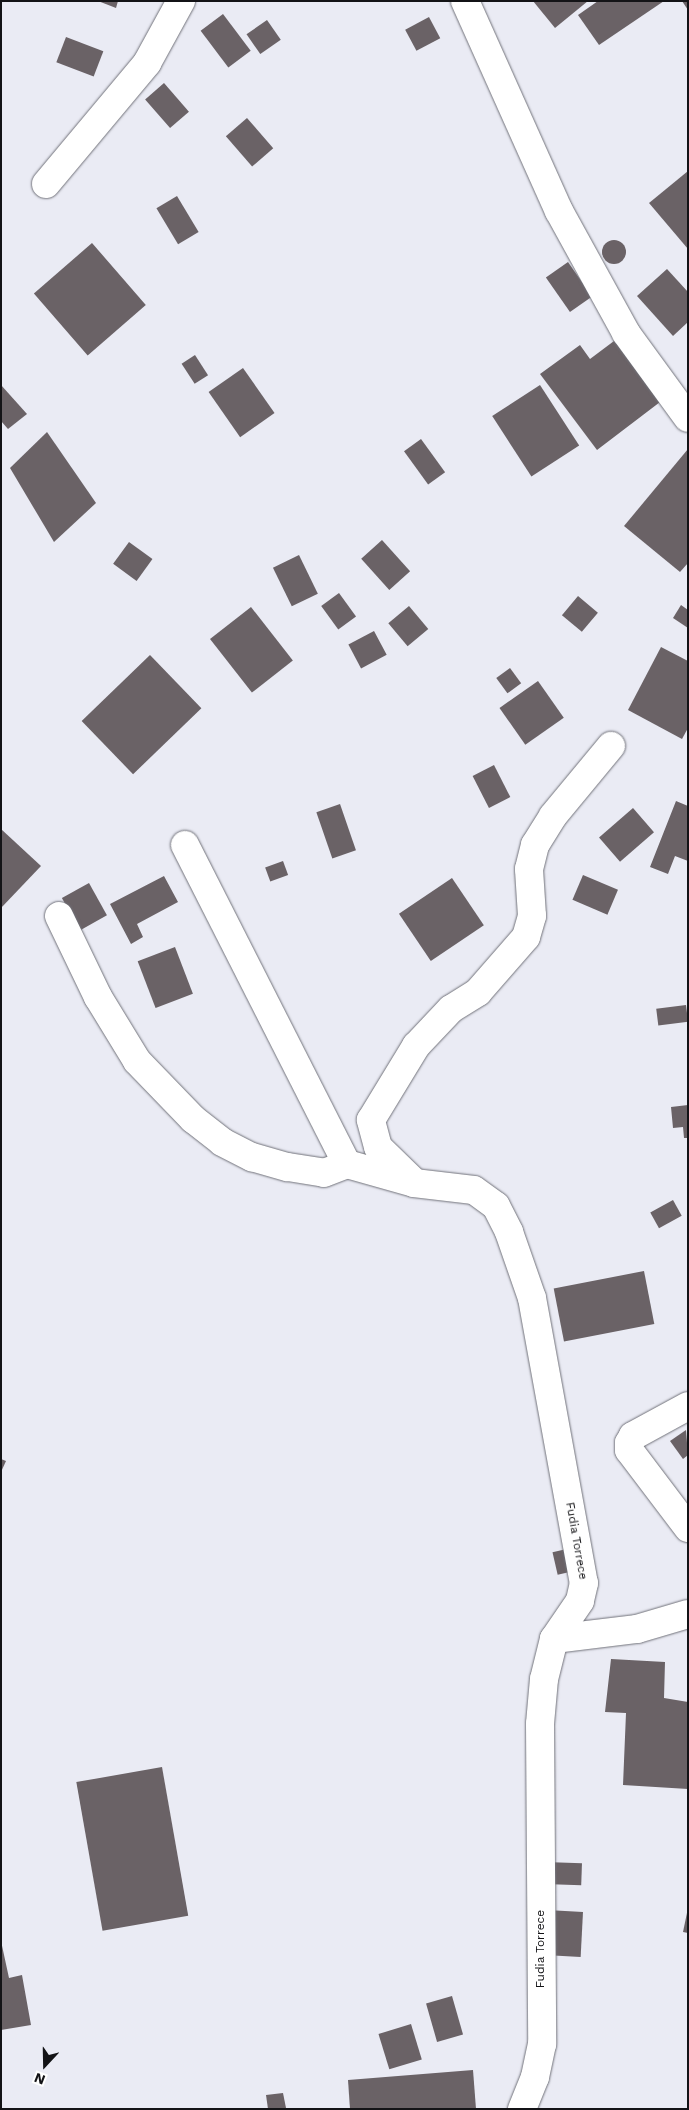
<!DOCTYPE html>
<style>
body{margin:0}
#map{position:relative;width:689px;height:2110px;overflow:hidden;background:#eaebf4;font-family:"Work Sans",sans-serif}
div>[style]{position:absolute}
.building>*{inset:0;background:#6a6266;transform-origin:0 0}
.round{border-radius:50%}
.roads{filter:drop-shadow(0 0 1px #71727a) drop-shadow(0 0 1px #71727a)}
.minor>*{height:28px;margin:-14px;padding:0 14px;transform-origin:14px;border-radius:14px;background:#fff}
span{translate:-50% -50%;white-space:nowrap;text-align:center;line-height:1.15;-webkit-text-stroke:4px #fff;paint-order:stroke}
.street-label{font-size:12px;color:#131316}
.frame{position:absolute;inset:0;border:2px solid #131316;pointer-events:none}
.north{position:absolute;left:20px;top:2040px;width:50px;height:50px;-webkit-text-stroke:4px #fff;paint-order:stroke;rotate:201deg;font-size:14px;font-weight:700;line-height:20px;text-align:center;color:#131316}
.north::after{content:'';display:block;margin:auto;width:18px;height:22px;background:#131316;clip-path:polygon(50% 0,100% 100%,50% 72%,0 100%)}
</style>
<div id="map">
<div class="building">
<i style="clip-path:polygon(98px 1px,118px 1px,116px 8px)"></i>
<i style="clip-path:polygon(533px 1px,588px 1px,555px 28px)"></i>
<i style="clip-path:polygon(598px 1px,664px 1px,599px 45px,578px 15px)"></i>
<i style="clip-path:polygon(682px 1px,688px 1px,688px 10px)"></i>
<i style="left:223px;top:14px;width:46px;height:28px;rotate:53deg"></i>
<i style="left:429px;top:17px;width:24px;height:27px;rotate:62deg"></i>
<i style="left:267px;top:20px;width:24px;height:25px;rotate:55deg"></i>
<i style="left:66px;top:37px;width:40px;height:27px;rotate:21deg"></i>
<i style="left:164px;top:83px;width:38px;height:25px;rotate:49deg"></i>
<i style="left:247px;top:118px;width:40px;height:28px;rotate:49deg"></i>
<i style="clip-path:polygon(688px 171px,688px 249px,649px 203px)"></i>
<i style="left:177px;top:196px;width:42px;height:24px;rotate:59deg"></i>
<i class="round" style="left:602px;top:240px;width:24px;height:24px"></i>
<i style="left:92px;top:243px;width:82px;height:77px;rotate:49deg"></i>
<i style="left:568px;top:262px;width:42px;height:27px;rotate:55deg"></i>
<i style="clip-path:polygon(667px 269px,688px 292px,688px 322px,673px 336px,637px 296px)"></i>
<i style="clip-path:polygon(618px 338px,664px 399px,597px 450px,540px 374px,580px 345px,590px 359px)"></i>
<i style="left:195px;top:355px;width:24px;height:16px;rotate:57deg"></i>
<i style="left:243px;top:368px;width:55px;height:42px;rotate:55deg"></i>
<i style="clip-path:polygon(1px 385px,27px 414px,8px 429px,1px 421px)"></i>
<i style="left:540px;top:385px;width:72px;height:57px;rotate:57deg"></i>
<i style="clip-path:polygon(47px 432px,96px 503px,54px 542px,10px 468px)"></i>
<i style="left:421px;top:439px;width:41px;height:21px;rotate:54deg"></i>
<i style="clip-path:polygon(688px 449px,688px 563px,680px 572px,624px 526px)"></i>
<i style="left:382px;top:540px;width:42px;height:28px;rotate:48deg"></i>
<i style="left:129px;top:542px;width:29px;height:27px;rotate:36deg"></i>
<i style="left:299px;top:555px;width:43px;height:29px;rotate:64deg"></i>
<i style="left:339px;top:593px;width:29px;height:22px;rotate:54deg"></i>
<i style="left:578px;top:596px;width:26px;height:25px;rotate:40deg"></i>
<i style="clip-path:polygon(681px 605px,688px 610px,688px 628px,673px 618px)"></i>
<i style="left:409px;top:606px;width:30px;height:27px;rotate:50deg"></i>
<i style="left:251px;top:607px;width:68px;height:52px;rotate:52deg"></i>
<i style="left:374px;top:631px;width:27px;height:29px;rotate:62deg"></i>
<i style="clip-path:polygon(661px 647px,688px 661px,688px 728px,682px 739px,628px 710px)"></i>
<i style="left:150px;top:655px;width:74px;height:95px;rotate:46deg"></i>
<i style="left:510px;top:668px;width:19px;height:17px;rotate:54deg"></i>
<i style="left:538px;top:681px;width:45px;height:47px;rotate:55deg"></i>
<i style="left:494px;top:765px;width:36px;height:24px;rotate:63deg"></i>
<i style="clip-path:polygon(676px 801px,688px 806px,688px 861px,675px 856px,668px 874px,650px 867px)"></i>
<i style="left:340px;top:804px;width:49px;height:25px;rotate:71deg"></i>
<i style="left:633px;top:808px;width:32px;height:45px;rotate:49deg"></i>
<i style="clip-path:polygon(1px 829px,41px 866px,1px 908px)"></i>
<i style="left:283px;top:861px;width:15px;height:19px;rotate:70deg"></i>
<i style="left:583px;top:875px;width:38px;height:27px;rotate:23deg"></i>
<i style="clip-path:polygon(164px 876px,178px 902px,137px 924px,143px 937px,131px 944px,110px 904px)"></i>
<i style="left:452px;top:878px;width:57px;height:64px;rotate:56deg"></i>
<i style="left:89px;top:883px;width:37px;height:31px;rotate:61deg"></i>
<i style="left:175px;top:947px;width:50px;height:40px;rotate:69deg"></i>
<i style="left:686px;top:1005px;width:17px;height:30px;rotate:83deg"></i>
<i style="clip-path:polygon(688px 1105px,688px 1138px,684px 1138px,683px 1127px,673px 1128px,671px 1107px)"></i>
<i style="left:673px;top:1200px;width:18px;height:26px;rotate:61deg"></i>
<i style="left:644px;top:1271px;width:54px;height:92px;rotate:79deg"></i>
<i style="clip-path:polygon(686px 1430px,688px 1455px,683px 1459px,670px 1441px)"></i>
<i style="clip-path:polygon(1px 1459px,6px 1461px,1px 1472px)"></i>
<i style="left:571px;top:1548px;width:23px;height:19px;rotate:77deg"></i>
<i style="clip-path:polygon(611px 1659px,665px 1662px,664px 1698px,688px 1702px,688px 1789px,623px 1785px,626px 1713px,605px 1712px)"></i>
<i style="left:162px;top:1767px;width:151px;height:87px;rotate:80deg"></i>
<i style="left:545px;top:1862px;width:37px;height:22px;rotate:2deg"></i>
<i style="clip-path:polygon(688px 1908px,688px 1933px,683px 1932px)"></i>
<i style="left:583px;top:1912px;width:45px;height:36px;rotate:93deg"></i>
<i style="clip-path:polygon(1px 1941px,9px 1978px,22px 1975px,31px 2025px,1px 2030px)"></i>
<i style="left:452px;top:1996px;width:40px;height:27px;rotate:74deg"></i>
<i style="left:411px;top:2024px;width:37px;height:34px;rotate:73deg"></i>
<i style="clip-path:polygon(473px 2070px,476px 2109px,350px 2109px,348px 2080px)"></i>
<i style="clip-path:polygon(283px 2093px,286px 2108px,268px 2109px,266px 2095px)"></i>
</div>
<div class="roads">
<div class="minor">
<i style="left:465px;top:1px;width:230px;rotate:65.9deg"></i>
<i style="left:559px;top:211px;width:139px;rotate:61.2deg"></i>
<i style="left:626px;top:333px;width:105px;rotate:53.9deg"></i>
<i style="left:46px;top:184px;width:158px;rotate:-50.1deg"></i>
<i style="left:147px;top:63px;width:71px;rotate:-61.3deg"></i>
<i style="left:185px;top:845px;width:358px;rotate:63.1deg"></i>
<i style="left:59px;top:916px;width:90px;rotate:64.3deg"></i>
<i style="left:98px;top:997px;width:75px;rotate:58.6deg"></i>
<i style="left:137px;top:1061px;width:81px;rotate:46deg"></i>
<i style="left:193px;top:1119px;width:37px;rotate:38deg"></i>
<i style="left:222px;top:1142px;width:34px;rotate:27deg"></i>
<i style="left:252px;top:1157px;width:37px;rotate:16deg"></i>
<i style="left:288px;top:1167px;width:36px;rotate:9deg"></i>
<i style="left:324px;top:1173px;width:25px;rotate:-21deg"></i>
<i style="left:347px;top:1164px;width:70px;rotate:15.8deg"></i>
<i style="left:414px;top:1183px;width:60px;rotate:6.7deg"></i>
<i style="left:474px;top:1190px;width:27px;rotate:36deg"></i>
<i style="left:496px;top:1206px;width:29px;rotate:63deg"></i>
<i style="left:509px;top:1232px;width:70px;rotate:70.8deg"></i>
<i style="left:532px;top:1298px;width:290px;rotate:79.7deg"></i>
<i style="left:584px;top:1583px;width:18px;rotate:103deg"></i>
<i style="left:580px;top:1601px;width:46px;rotate:124.4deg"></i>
<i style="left:554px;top:1639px;width:41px;rotate:104deg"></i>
<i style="left:544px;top:1679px;width:45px;rotate:95.1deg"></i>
<i style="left:540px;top:1724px;width:320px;rotate:89.6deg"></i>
<i style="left:542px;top:2044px;width:34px;rotate:102deg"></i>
<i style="left:535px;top:2077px;width:35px;rotate:112deg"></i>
<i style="left:412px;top:1180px;width:47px;rotate:-135.9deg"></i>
<i style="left:378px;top:1147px;width:28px;rotate:-105deg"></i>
<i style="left:371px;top:1120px;width:87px;rotate:-58.7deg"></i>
<i style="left:416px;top:1046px;width:51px;rotate:-46.6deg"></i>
<i style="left:451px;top:1009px;width:32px;rotate:-32deg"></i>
<i style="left:478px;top:992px;width:73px;rotate:-48.9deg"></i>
<i style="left:526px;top:937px;width:22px;rotate:-74deg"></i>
<i style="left:532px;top:916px;width:47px;rotate:-93.7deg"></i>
<i style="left:529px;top:869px;width:25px;rotate:-76deg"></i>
<i style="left:535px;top:845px;width:34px;rotate:-58deg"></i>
<i style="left:553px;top:816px;width:91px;rotate:-50.4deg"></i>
<i style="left:688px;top:1406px;width:63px;rotate:151.4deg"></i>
<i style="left:633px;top:1436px;width:8px;rotate:120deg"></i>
<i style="left:629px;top:1443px;width:7px;rotate:90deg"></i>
<i style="left:629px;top:1450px;width:98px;rotate:52.9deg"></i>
<i style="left:554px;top:1639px;width:84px;rotate:-6.9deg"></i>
<i style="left:637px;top:1629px;width:53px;rotate:-16.4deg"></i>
</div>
</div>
<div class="street-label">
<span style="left:576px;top:1541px;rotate:80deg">Fudia Torrece</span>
<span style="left:541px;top:1949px;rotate:-90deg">Fudia Torrece</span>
</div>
<div class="frame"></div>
<div class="north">N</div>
</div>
